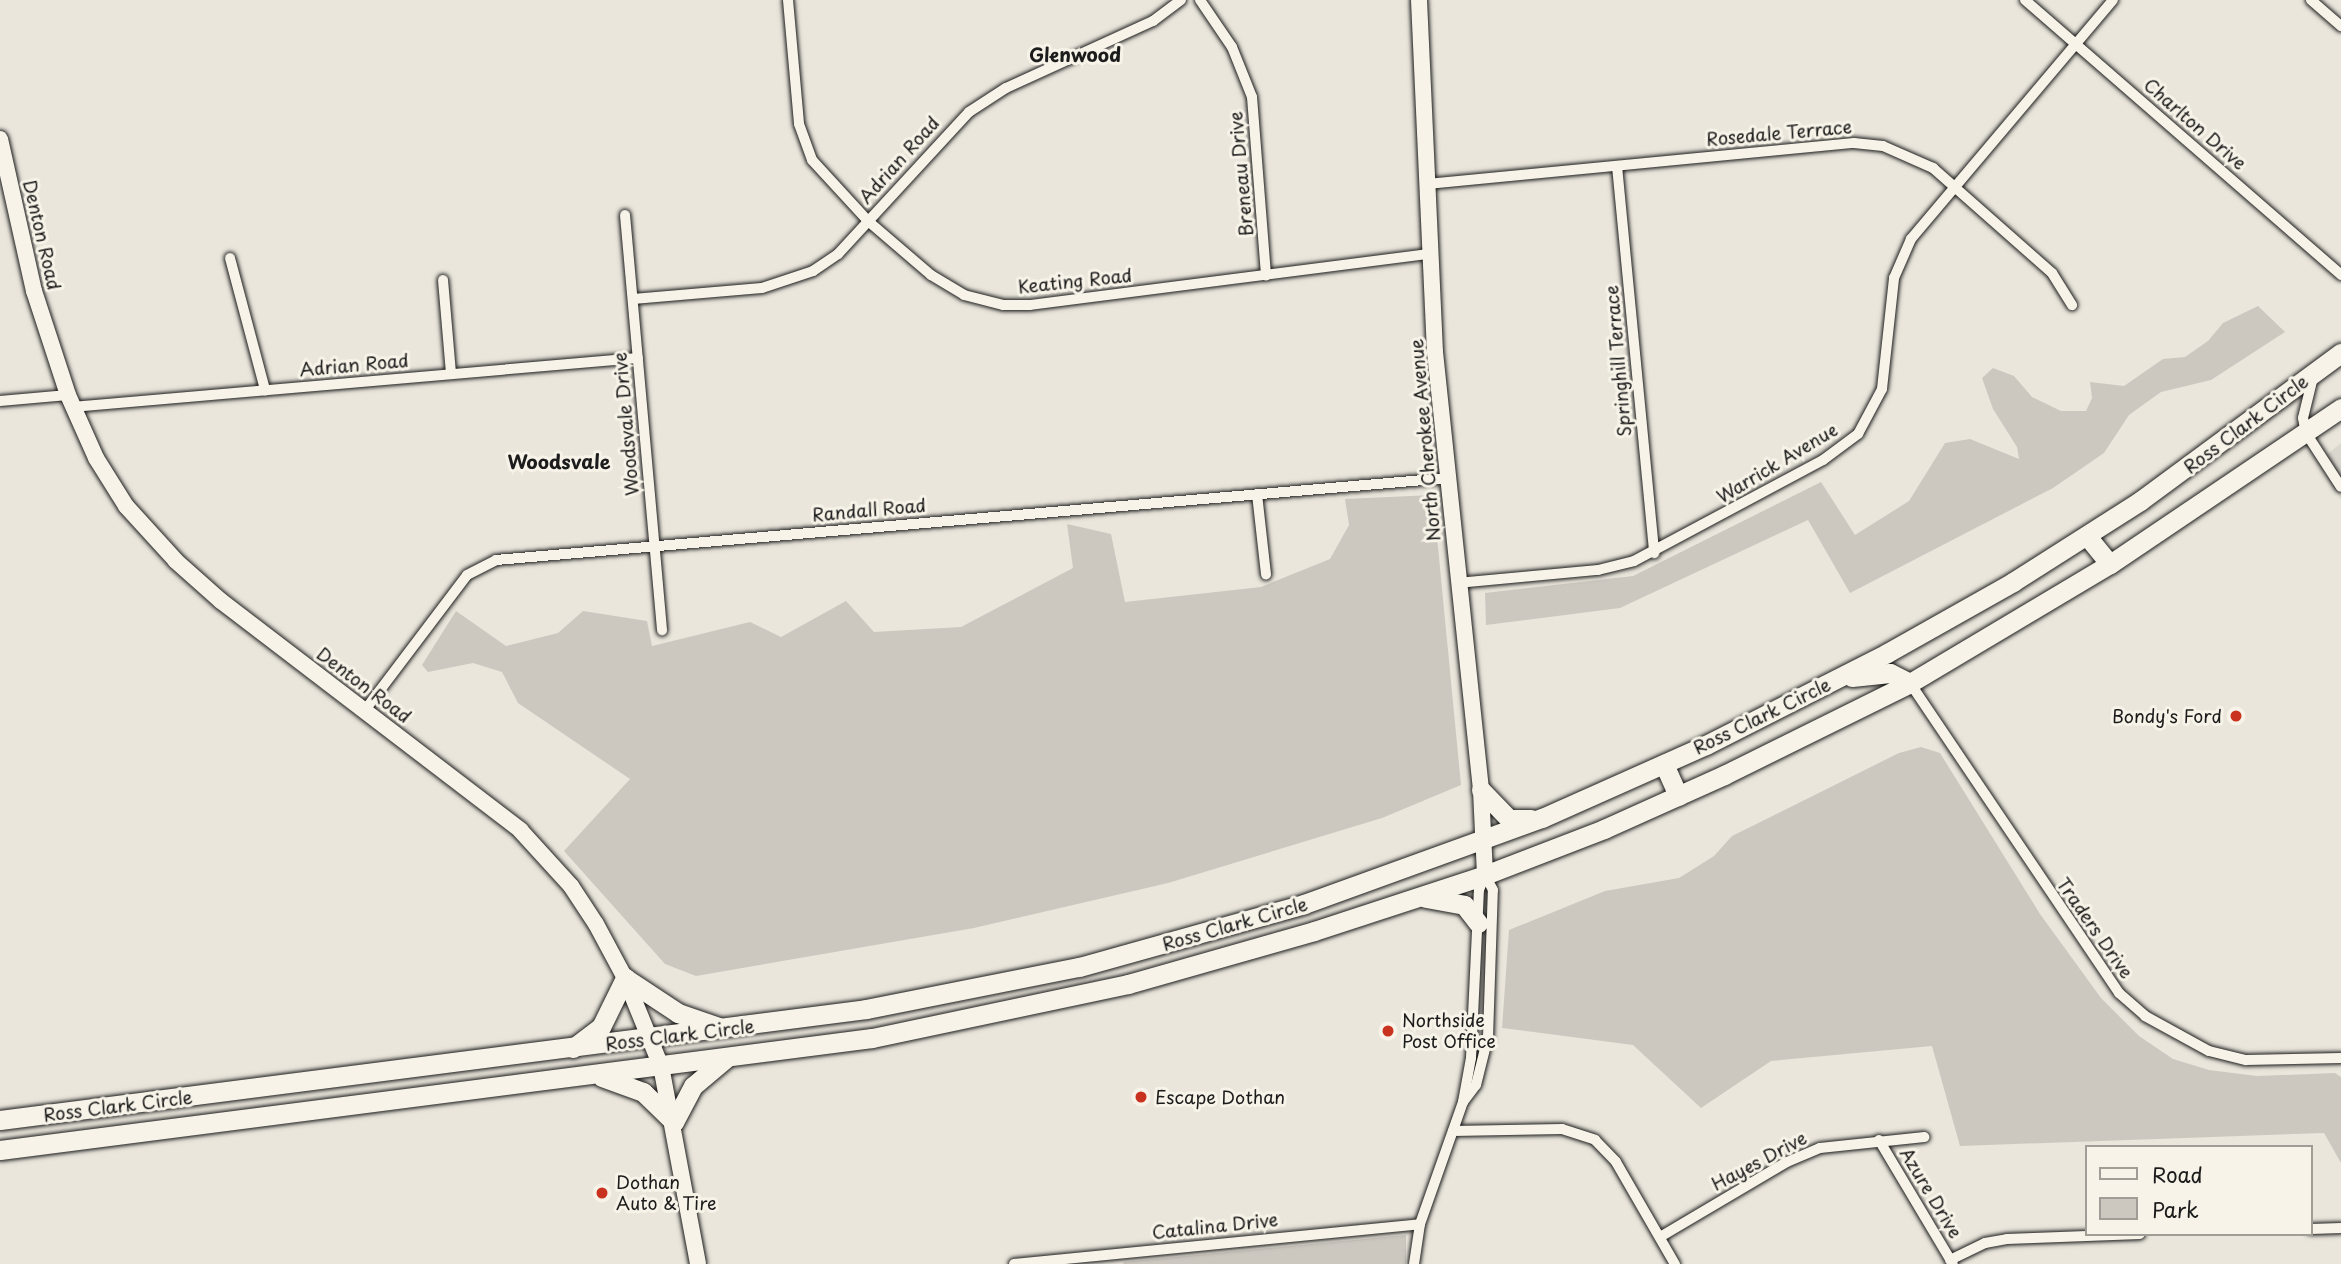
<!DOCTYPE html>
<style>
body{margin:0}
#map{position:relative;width:2341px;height:1264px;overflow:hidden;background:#eae6dc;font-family:"Playpen Sans",sans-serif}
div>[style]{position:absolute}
.built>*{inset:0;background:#dad7ce}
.green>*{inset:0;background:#ccc8c0}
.roads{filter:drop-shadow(0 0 2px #1c1c1c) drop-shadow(0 0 2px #1c1c1c)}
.street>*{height:10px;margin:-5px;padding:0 5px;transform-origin:5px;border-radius:5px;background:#f7f3e8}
.secondary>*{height:16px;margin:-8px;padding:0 8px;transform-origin:8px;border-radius:8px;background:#f7f3e8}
.highway>*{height:19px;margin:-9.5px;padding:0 9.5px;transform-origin:9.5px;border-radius:9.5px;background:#f7f3e8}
.dots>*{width:19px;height:19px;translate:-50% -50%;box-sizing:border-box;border:4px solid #f7f3e8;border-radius:50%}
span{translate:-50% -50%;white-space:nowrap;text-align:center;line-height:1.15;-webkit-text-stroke:6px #f7f3e8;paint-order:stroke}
.street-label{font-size:18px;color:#1c1c1c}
.poi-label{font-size:18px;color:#1c1c1c}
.right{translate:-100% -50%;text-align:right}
.left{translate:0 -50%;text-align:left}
.neighbourhood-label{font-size:19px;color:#1c1c1c;font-weight:700}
.legend{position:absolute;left:2085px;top:1145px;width:228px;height:91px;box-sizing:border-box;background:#f7f3e8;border:2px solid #9f9d96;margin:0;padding:9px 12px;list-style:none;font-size:21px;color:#1c1c1c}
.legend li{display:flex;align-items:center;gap:14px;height:35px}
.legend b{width:35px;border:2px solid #9f9d96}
</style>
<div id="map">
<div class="built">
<i style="clip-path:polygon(2341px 443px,2341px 500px,2319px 461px)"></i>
</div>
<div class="green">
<i style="clip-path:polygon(2258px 306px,2285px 332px,2211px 380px,2161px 392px,2129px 415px,2104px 453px,2053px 488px,1850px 593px,1808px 520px,1620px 608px,1486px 625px,1485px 593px,1633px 576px,1821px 482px,1855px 535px,1909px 501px,1945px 443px,1970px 439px,2019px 459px,2017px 447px,1993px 409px,1982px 378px,1993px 368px,2014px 376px,2032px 397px,2061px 411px,2086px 411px,2092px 398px,2090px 382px,2124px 386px,2163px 359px,2185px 357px,2208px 341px,2223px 323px)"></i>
<i style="clip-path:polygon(1433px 495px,1461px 785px,1382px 818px,1168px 883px,974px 928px,696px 976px,665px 964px,564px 851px,630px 779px,518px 703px,502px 672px,473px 663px,428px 672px,422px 665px,456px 611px,506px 646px,558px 633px,583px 611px,647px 621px,652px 646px,750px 622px,781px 637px,846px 601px,874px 632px,961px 627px,1073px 568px,1067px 524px,1111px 534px,1125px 602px,1261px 587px,1330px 559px,1349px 525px,1345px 499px)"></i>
<i style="clip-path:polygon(1921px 747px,1940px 753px,2040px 914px,2101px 998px,2139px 1036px,2173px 1059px,2209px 1070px,2257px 1076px,2335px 1073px,2341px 1077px,2341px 1163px,2324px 1133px,1960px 1146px,1932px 1046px,1771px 1061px,1701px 1108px,1633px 1045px,1502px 1028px,1509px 930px,1605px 891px,1679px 878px,1714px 856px,1732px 836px,1899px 753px)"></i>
<i style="clip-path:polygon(1406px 1235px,1406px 1264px,1123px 1264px,1124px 1262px)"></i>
</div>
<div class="roads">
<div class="street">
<i style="left:788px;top:0;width:124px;rotate:84.9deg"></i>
<i style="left:799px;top:124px;width:38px;rotate:70deg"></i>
<i style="left:812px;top:160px;width:83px;rotate:47.4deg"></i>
<i style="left:868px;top:221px;width:83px;rotate:40.6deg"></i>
<i style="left:931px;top:275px;width:39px;rotate:31deg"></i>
<i style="left:964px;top:295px;width:40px;rotate:14.4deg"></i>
<i style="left:1003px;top:305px;width:27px"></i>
<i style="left:1030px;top:305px;width:403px;rotate:-7.3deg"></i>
<i style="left:1200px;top:0;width:57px;rotate:55.8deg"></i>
<i style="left:1232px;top:47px;width:54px;rotate:68.2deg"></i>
<i style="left:1252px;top:97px;width:179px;rotate:85.5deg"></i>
<i style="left:2025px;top:0;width:419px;rotate:41deg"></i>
<i style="left:2311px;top:0;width:40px;rotate:41deg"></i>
<i style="left:1617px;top:166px;width:389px;rotate:84.5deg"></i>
<i style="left:1427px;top:184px;width:429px;rotate:-5.5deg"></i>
<i style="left:1854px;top:143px;width:29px;rotate:6deg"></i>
<i style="left:1883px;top:146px;width:55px;rotate:23.7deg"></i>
<i style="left:1933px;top:168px;width:159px;rotate:41.4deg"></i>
<i style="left:2052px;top:273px;width:38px;rotate:58deg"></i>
<i style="left:625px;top:215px;width:417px;rotate:84.9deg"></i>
<i style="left:230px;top:258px;width:137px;rotate:75.1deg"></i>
<i style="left:443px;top:280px;width:94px;rotate:85.1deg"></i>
<i style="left:633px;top:299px;width:129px;rotate:-4.9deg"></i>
<i style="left:762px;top:288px;width:54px;rotate:-18.4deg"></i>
<i style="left:813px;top:271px;width:30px;rotate:-34deg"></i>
<i style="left:838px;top:254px;width:193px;rotate:-47.3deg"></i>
<i style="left:969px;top:112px;width:44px;rotate:-33deg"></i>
<i style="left:1006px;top:88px;width:162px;rotate:-24.5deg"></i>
<i style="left:1153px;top:21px;width:35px;rotate:-37deg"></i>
<i style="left:2313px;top:377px;width:42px;rotate:103.7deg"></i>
<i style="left:2303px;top:418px;width:15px;rotate:79deg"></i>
<i style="left:2306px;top:433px;width:64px;rotate:57.1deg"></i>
<i style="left:0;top:401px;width:68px;rotate:-5deg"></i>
<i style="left:72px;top:407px;width:568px;rotate:-4.95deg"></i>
<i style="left:1257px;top:494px;width:81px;rotate:83.6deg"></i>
<i style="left:1457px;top:583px;width:142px;rotate:-5.3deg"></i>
<i style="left:1598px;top:570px;width:37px;rotate:-14deg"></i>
<i style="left:1634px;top:561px;width:214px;rotate:-28.1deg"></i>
<i style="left:1823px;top:460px;width:44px;rotate:-36.6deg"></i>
<i style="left:1858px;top:434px;width:51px;rotate:-61.9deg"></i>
<i style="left:1882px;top:389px;width:112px;rotate:-83.8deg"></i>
<i style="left:1894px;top:278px;width:43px;rotate:-66.4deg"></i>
<i style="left:1911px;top:239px;width:313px;rotate:-49.8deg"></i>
<i style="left:1910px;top:683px;width:374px;rotate:56deg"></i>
<i style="left:2119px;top:993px;width:35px;rotate:41deg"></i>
<i style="left:2145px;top:1016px;width:73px;rotate:28.7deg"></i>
<i style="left:2209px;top:1051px;width:38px;rotate:14deg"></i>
<i style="left:2246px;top:1060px;width:95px;rotate:-1.2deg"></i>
<i style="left:365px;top:710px;width:169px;rotate:-52.9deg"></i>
<i style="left:467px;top:575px;width:33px;rotate:-27deg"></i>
<i style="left:496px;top:560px;width:955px;rotate:-4.93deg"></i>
<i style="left:1463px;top:1102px;width:21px;rotate:-53deg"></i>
<i style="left:1476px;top:1085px;width:49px;rotate:-76deg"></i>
<i style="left:1488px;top:1037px;width:147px;rotate:-88.1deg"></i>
<i style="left:1493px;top:890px;width:17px;rotate:-118deg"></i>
<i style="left:1453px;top:1131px;width:109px;rotate:-1.1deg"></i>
<i style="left:1562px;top:1129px;width:35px;rotate:18deg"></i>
<i style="left:1595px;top:1140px;width:30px;rotate:46deg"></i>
<i style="left:1616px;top:1162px;width:118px;rotate:60deg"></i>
<i style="left:1879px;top:1140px;width:144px;rotate:59.2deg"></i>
<i style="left:2311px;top:1229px;width:30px;rotate:-2deg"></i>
<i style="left:1660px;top:1237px;width:147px;rotate:-30.6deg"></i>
<i style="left:1787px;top:1162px;width:36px;rotate:-23deg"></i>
<i style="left:1820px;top:1148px;width:105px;rotate:-6deg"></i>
<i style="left:1950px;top:1260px;width:39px;rotate:-26deg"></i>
<i style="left:1985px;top:1243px;width:22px;rotate:-10deg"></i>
<i style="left:2007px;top:1239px;width:133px;rotate:-2.2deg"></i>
<i style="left:1014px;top:1264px;width:408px;rotate:-5.6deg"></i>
<i style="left:1414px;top:1264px;width:40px;rotate:-81.5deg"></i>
<i style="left:1420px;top:1224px;width:129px;rotate:-70.6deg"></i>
<i style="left:1463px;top:1102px;width:45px;rotate:-79.7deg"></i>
<i style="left:1471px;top:1058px;width:168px;rotate:-87.3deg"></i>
<i style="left:1479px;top:890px;width:16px;rotate:-68deg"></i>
</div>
<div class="secondary">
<i style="left:1419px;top:0;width:352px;rotate:87.4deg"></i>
<i style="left:1435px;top:352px;width:440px;rotate:84deg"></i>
<i style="left:1481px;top:790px;width:85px;rotate:87.3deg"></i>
<i style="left:0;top:139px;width:156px;rotate:77.4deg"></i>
<i style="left:34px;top:291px;width:109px;rotate:71.9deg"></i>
<i style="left:68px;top:395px;width:69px;rotate:66deg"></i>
<i style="left:96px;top:458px;width:57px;rotate:58deg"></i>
<i style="left:126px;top:506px;width:74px;rotate:47.7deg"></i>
<i style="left:176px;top:561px;width:60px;rotate:41.6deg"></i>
<i style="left:221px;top:601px;width:377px;rotate:37.4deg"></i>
<i style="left:520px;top:830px;width:76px;rotate:47.7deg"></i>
<i style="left:571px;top:886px;width:45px;rotate:56.7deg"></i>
<i style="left:596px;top:924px;width:61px;rotate:61.8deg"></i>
<i style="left:625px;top:978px;width:95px;rotate:67.8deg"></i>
<i style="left:661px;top:1066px;width:201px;rotate:79.4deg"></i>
</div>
<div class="highway">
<i style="left:2087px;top:536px;width:36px;rotate:51deg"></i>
<i style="left:1852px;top:677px;width:38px;rotate:-6deg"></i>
<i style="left:1890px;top:673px;width:22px;rotate:27deg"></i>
<i style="left:1664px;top:764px;width:35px;rotate:66deg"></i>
<i style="left:1481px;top:790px;width:40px;rotate:46deg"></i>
<i style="left:1509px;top:819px;width:22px"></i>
<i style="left:1426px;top:898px;width:39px;rotate:10deg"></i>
<i style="left:1464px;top:905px;width:23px;rotate:52deg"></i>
<i style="left:573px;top:1048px;width:35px;rotate:-37deg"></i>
<i style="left:601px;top:1027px;width:55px;rotate:-63.9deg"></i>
<i style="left:625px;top:978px;width:64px;rotate:33.4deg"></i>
<i style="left:678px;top:1013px;width:43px;rotate:18.9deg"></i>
<i style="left:602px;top:1077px;width:44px;rotate:20.1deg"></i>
<i style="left:643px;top:1092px;width:43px;rotate:44.1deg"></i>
<i style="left:674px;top:1122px;width:41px;rotate:-62.2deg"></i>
<i style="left:693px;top:1086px;width:42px;rotate:-40.2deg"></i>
<i style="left:0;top:1120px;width:873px;rotate:-7.3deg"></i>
<i style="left:866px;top:1009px;width:217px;rotate:-11.2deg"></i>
<i style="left:1079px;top:967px;width:234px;rotate:-15.6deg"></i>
<i style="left:1304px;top:904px;width:253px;rotate:-19.9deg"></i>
<i style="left:1542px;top:818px;width:180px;rotate:-24deg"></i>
<i style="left:1706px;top:745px;width:203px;rotate:-26.9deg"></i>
<i style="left:1887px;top:653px;width:145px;rotate:-29.4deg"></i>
<i style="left:2013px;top:582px;width:151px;rotate:-32.5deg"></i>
<i style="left:2140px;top:501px;width:250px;rotate:-36.4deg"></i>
<i style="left:0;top:1150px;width:879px;rotate:-7.32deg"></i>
<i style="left:872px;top:1038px;width:262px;rotate:-11.9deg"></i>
<i style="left:1128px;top:984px;width:193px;rotate:-15.9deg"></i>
<i style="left:1314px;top:931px;width:180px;rotate:-18.1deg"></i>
<i style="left:1485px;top:875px;width:128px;rotate:-21.1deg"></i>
<i style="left:1604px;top:829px;width:132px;rotate:-24.2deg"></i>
<i style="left:1724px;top:775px;width:208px;rotate:-26.3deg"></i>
<i style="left:1910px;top:683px;width:233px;rotate:-30.8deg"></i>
<i style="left:2110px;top:564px;width:279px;rotate:-34deg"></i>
</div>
</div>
<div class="dots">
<i style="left:2236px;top:716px;background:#c8321e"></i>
<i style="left:1388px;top:1031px;background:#c8321e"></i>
<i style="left:1141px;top:1097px;background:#c8321e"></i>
<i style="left:602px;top:1193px;background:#c8321e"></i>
</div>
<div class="street-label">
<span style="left:2195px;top:124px;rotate:41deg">Charlton Drive</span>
<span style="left:1779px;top:133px;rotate:-5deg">Rosedale Terrace</span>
<span style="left:899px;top:160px;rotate:-48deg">Adrian Road</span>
<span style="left:1241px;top:174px;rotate:-95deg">Breneau Drive</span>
<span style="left:42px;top:235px;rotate:77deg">Denton Road</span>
<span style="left:1075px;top:281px;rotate:-6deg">Keating Road</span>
<span style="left:1618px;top:361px;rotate:-95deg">Springhill Terrace</span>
<span style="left:354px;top:365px;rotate:-5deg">Adrian Road</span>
<span style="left:626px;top:424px;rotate:-95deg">Woodsvale Drive</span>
<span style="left:2246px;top:424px;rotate:-37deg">Ross Clark Circle</span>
<span style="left:1425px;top:440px;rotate:-95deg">North Cherokee Avenue</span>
<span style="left:1777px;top:463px;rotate:-31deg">Warrick Avenue</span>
<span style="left:869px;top:510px;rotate:-5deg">Randall Road</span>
<span style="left:364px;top:685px;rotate:37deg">Denton Road</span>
<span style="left:1762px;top:716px;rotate:-26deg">Ross Clark Circle</span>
<span style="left:1235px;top:924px;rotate:-16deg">Ross Clark Circle</span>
<span style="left:2095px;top:928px;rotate:55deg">Traders Drive</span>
<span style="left:680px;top:1035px;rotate:-7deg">Ross Clark Circle</span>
<span style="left:118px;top:1106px;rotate:-7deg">Ross Clark Circle</span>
<span style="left:1759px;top:1161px;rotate:-28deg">Hayes Drive</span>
<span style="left:1931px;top:1193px;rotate:59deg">Azure Drive</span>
<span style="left:1215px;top:1226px;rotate:-6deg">Catalina Drive</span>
</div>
<div class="poi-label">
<span class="right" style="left:2222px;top:716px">Bondy's Ford</span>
<span class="left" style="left:1402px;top:1031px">Northside<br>Post Office</span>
<span class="left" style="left:1155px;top:1097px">Escape Dothan</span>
<span class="left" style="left:616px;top:1193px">Dothan<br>Auto &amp; Tire</span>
</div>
<div class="neighbourhood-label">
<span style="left:1075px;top:55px">Glenwood</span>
<span style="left:559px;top:462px">Woodsvale</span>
</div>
<ul class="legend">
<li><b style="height:9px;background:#f7f3e8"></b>Road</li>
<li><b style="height:19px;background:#ccc8c0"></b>Park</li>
</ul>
</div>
